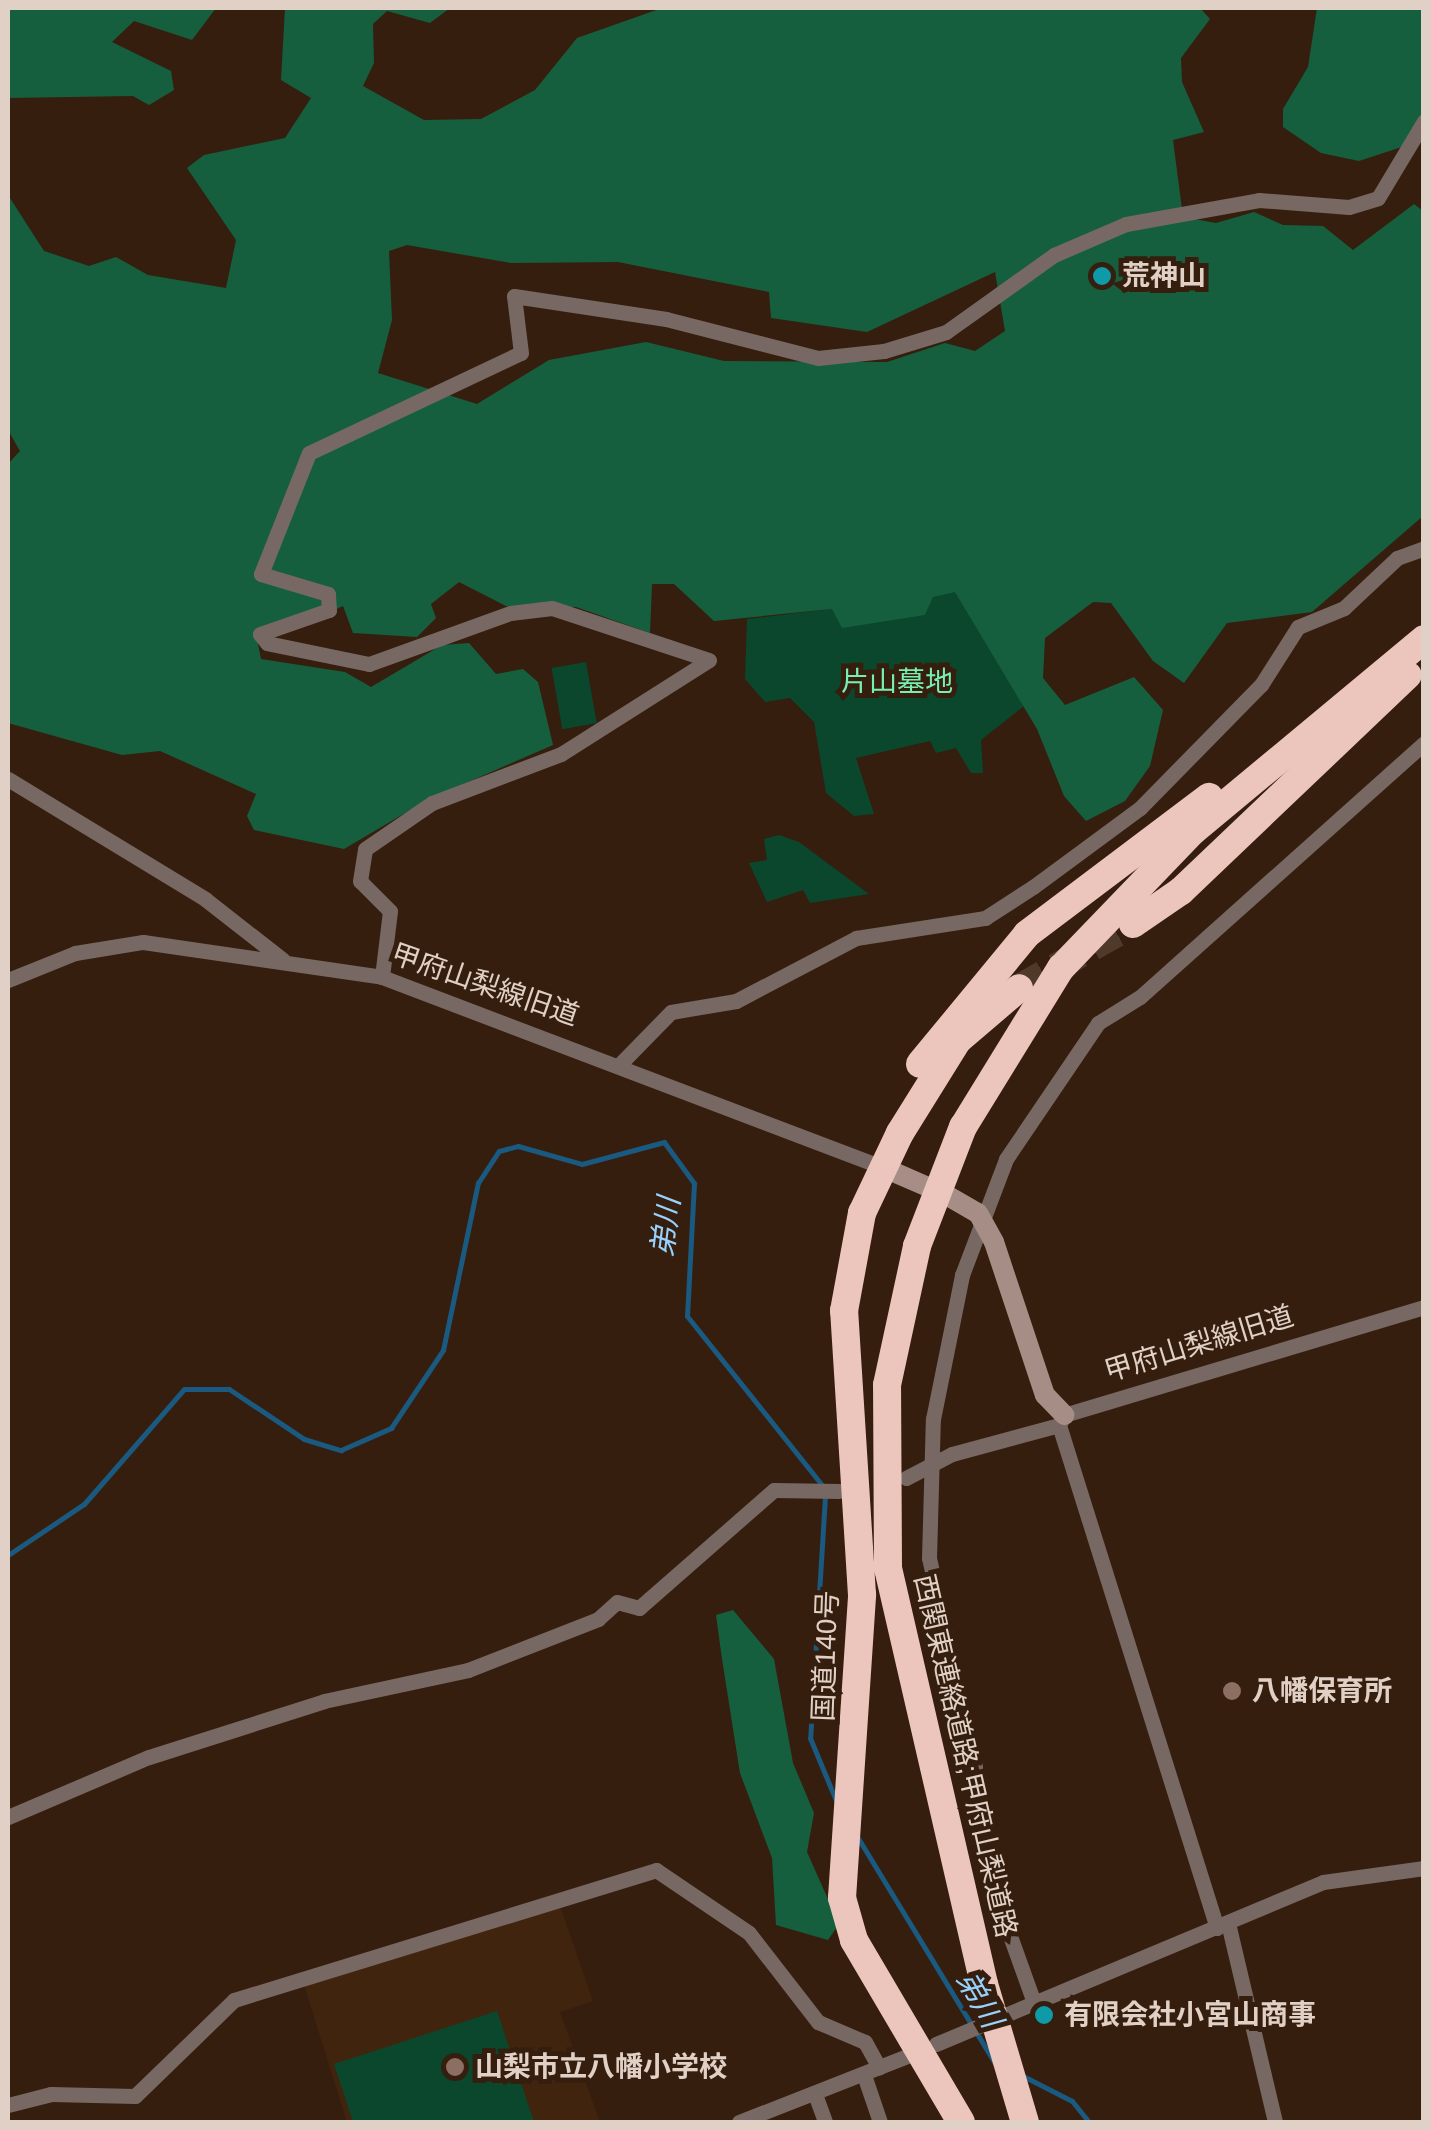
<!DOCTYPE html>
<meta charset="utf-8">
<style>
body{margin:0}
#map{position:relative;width:1431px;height:2130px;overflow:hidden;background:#351e0d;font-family:Helvetica,"Noto Sans JP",sans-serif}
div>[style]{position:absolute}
.built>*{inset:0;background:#41240e}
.green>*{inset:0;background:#0a472d;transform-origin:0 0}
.forest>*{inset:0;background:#165f3e}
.stream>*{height:5px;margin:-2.5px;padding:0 2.5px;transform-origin:2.5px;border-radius:2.5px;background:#1a5980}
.highway-tunnel>*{height:28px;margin-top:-14px;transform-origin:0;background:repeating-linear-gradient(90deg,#4f3929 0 28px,transparent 0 42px)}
.street>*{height:15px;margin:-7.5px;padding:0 7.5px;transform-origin:7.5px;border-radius:7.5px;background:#776864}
.secondary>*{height:20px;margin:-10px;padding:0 10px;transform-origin:10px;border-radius:10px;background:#a68e87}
.highway>*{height:28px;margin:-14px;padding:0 14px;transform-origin:14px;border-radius:14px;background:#ecc6bc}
.highway-bridge>*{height:28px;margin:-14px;padding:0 14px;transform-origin:14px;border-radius:14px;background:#ecc6bc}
.dots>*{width:28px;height:28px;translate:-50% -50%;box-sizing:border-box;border:5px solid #351e0d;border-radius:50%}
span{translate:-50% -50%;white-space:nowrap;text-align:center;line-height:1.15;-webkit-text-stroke:10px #351e0d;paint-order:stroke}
.poi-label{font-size:28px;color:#e0d0c6;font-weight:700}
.left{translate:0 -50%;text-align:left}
.park-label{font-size:28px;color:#76efb0}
.street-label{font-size:28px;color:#e0d0c6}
.water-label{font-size:30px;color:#97d1fc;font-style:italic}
.frame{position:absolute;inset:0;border:10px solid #e0d0c6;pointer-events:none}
</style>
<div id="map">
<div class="built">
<i style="clip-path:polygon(559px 1903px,593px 2001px,560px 2012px,600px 2122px,347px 2122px,304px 1985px)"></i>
</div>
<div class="green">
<i style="clip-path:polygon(955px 591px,1024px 706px,981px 740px,983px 773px,971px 773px,956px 748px,936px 753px,930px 741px,856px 758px,874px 814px,854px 816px,826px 793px,814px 722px,790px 698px,765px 702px,745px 679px,747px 619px,832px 609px,862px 619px,925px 615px,933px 596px)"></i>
<i style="left:586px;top:662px;width:62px;height:35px;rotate:80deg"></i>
<i style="clip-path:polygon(779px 835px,799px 842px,869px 894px,810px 903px,803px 890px,767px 902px,749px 863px,767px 860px,764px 839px)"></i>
<i style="clip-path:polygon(497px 2011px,534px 2122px,353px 2122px,334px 2064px)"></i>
</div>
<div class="forest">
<i style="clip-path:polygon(8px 8px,216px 8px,192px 40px,134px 21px,112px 42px,171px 71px,174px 90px,149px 105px,133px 96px,8px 98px)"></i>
<i style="clip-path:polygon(evenodd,285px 8px,450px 8px,430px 23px,387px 11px,373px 24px,374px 63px,363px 86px,424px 120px,481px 119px,535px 90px,577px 38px,662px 8px,1200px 8px,1210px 19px,1181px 58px,1182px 82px,1204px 132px,1173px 140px,1183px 217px,1216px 223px,1254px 212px,1283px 225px,1323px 226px,1353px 250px,1414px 204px,1423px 211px,1423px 516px,1312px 612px,1227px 623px,1184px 683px,1153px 661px,1111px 603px,1093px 602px,1045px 638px,1043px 678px,1065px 705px,1134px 677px,1163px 710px,1150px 766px,1125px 801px,1086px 821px,1064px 796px,1037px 729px,955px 592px,933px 597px,925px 615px,842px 628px,832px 609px,714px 621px,674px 584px,652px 584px,650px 633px,576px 607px,506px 606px,459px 582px,431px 604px,436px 618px,417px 637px,353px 633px,343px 606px,258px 644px,261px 659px,345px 672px,371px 687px,442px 645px,469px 643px,496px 674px,523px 669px,538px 682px,553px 745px,429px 799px,344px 849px,254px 830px,247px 816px,256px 794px,160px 751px,122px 755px,8px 723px,8px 464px,20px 451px,8px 430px,8px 195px,44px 251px,89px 266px,116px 257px,148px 275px,226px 288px,236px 240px,187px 168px,204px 155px,285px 138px,311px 98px,281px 80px,285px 8px,407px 245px,511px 263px,618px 262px,769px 292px,771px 318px,867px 332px,995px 272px,1005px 331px,975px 351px,945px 343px,887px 362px,724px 361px,646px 342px,549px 360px,477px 404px,378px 373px,392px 320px,389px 251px,407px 245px)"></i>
<i style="clip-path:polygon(1317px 8px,1423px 8px,1423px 140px,1359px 161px,1321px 153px,1283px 127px,1283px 109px,1308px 67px)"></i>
<i style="clip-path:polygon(733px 1610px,774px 1659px,793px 1763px,814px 1813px,807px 1852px,839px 1924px,828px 1940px,776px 1925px,772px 1858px,740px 1773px,722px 1659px,716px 1615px)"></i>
</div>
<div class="stream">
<i style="left:825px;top:1496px;width:242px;rotate:93.5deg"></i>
<i style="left:810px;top:1738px;width:70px;rotate:67.4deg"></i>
<i style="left:8px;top:1555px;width:92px;rotate:-33.9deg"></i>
<i style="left:84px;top:1504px;width:152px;rotate:-49deg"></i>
<i style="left:184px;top:1389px;width:45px"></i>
<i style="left:229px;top:1389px;width:90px;rotate:33.7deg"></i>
<i style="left:304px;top:1439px;width:39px;rotate:17deg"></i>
<i style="left:341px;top:1450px;width:55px;rotate:-23.7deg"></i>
<i style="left:391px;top:1428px;width:94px;rotate:-56.3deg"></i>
<i style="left:443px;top:1350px;width:171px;rotate:-78.2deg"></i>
<i style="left:478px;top:1183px;width:38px;rotate:-57deg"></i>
<i style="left:499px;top:1151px;width:20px;rotate:-15deg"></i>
<i style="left:518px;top:1146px;width:66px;rotate:15.7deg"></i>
<i style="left:582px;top:1164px;width:85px;rotate:-15deg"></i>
<i style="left:664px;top:1142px;width:51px;rotate:53.8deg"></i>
<i style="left:694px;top:1183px;width:133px;rotate:93deg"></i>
<i style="left:687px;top:1316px;width:216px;rotate:51.4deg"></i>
<i style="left:858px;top:1838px;width:263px;rotate:58.7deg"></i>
<i style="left:1023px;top:2076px;width:55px;rotate:27deg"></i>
<i style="left:1072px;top:2101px;width:27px;rotate:51deg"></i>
</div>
<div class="highway-tunnel">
<i style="left:1019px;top:988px;width:131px;rotate:-29.3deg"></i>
</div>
<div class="street">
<i style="left:8px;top:779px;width:231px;rotate:31.3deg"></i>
<i style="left:205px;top:899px;width:99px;rotate:38deg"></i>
<i style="left:382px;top:977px;width:66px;rotate:-83.1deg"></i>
<i style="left:390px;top:911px;width:42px;rotate:-135deg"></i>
<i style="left:360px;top:881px;width:32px;rotate:-81deg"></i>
<i style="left:365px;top:849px;width:81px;rotate:-34.5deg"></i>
<i style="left:432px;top:803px;width:138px;rotate:-20.8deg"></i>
<i style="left:561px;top:754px;width:175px;rotate:-32.4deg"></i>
<i style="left:709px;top:660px;width:165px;rotate:-161.7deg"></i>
<i style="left:552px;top:608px;width:42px;rotate:173.2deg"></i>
<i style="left:510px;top:613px;width:150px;rotate:160.1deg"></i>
<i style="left:369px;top:664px;width:104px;rotate:-168.4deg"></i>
<i style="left:267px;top:643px;width:11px;rotate:-128deg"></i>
<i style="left:260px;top:634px;width:73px;rotate:-19.2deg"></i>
<i style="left:329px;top:610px;width:16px;rotate:-94deg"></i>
<i style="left:328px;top:594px;width:70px;rotate:-163.4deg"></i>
<i style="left:261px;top:574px;width:130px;rotate:-68.4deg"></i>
<i style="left:309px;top:453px;width:234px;rotate:-25.3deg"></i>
<i style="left:521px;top:353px;width:57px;rotate:-97deg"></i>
<i style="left:514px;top:296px;width:154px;rotate:8.6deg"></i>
<i style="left:666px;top:319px;width:157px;rotate:14.4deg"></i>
<i style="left:818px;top:358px;width:66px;rotate:-6.1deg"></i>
<i style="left:884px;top:351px;width:65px;rotate:-17deg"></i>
<i style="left:946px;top:332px;width:133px;rotate:-35.5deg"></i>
<i style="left:1054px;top:255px;width:78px;rotate:-23.3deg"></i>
<i style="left:1126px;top:224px;width:135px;rotate:-10.2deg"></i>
<i style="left:1259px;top:200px;width:90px;rotate:4.4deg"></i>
<i style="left:1349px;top:207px;width:30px;rotate:-17deg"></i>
<i style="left:1378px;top:198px;width:90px;rotate:-59.1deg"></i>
<i style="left:8px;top:980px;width:72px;rotate:-21.9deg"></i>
<i style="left:75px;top:953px;width:69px;rotate:-9.2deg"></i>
<i style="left:143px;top:942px;width:242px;rotate:8.3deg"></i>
<i style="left:382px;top:977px;width:535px;rotate:20.81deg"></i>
<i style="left:621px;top:1063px;width:71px;rotate:-45.6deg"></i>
<i style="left:671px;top:1012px;width:66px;rotate:-9.6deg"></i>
<i style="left:736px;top:1001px;width:136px;rotate:-27.7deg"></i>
<i style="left:856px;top:938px;width:131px;rotate:-8.8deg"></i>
<i style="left:985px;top:918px;width:57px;rotate:-32.9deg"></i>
<i style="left:1033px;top:887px;width:133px;rotate:-36.4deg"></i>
<i style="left:1140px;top:808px;width:173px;rotate:-45.5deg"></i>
<i style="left:1261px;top:685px;width:69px;rotate:-57.5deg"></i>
<i style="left:1298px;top:627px;width:50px;rotate:-22.4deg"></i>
<i style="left:1344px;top:608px;width:73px;rotate:-43.3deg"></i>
<i style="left:1397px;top:558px;width:29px;rotate:-20deg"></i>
<i style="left:906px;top:1478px;width:52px;rotate:-27.6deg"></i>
<i style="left:952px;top:1454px;width:111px;rotate:-15.2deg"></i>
<i style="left:8px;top:1817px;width:153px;rotate:-23.1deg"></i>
<i style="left:149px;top:1757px;width:184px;rotate:-17.7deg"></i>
<i style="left:324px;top:1701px;width:147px;rotate:-12.1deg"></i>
<i style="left:468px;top:1670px;width:140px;rotate:-21.4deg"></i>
<i style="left:598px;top:1619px;width:25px;rotate:-42deg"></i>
<i style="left:617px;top:1602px;width:23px;rotate:15deg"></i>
<i style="left:639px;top:1608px;width:179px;rotate:-41.2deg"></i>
<i style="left:774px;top:1490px;width:65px;rotate:0.9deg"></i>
<i style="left:1228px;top:1923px;width:204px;rotate:76.7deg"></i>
<i style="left:1217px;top:1928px;width:527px;rotate:-107.44deg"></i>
<i style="left:1059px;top:1425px;width:11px;rotate:-63deg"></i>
<i style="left:1064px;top:1415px;width:376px;rotate:-16.7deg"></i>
<i style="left:1032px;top:1997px;width:145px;rotate:-109.8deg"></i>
<i style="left:983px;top:1861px;width:94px;rotate:-94.9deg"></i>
<i style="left:975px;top:1767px;width:214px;rotate:-102.4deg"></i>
<i style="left:929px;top:1558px;width:139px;rotate:-88.4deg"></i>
<i style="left:933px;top:1419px;width:147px;rotate:-78.6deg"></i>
<i style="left:962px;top:1275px;width:124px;rotate:-69.2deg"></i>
<i style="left:1006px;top:1159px;width:164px;rotate:-55.9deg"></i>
<i style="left:1098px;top:1023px;width:49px;rotate:-31.8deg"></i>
<i style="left:1140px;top:997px;width:381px;rotate:-41.8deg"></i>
<i style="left:936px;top:2044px;width:420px;rotate:-22.7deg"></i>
<i style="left:1323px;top:1882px;width:102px;rotate:-7.9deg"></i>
<i style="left:864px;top:2075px;width:50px;rotate:71.2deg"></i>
<i style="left:815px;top:2094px;width:30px;rotate:70deg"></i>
<i style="left:8px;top:2105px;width:44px;rotate:-14.3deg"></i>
<i style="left:51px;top:2094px;width:84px;rotate:1.4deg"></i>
<i style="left:135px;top:2096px;width:138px;rotate:-44.1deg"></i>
<i style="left:234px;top:2000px;width:442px;rotate:-17.1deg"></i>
<i style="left:656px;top:1870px;width:112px;rotate:34.1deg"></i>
<i style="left:749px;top:1933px;width:113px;rotate:52.2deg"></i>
<i style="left:818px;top:2022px;width:51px;rotate:23.1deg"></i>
<i style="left:865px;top:2042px;width:29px;rotate:61deg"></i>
<i style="left:739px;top:2122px;width:180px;rotate:-21.4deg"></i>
</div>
<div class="secondary">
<i style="left:882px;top:1167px;width:48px;rotate:23.4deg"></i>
<i style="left:948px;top:1196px;width:34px;rotate:30deg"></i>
<i style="left:978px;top:1213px;width:33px;rotate:61deg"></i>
<i style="left:994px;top:1242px;width:161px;rotate:71.6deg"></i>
<i style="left:1045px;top:1395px;width:28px;rotate:46deg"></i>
</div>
<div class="highway">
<i style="left:1133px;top:924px;width:58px;rotate:-34.5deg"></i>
<i style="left:1181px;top:891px;width:313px;rotate:-43.6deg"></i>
<i style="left:920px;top:1064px;width:168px;rotate:-50.5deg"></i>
<i style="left:1027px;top:934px;width:228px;rotate:-37deg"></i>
<i style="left:984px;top:1984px;width:426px;rotate:-103deg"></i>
<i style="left:888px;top:1569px;width:184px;rotate:-90.3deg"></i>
<i style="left:887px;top:1385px;width:142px;rotate:-77.8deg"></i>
<i style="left:917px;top:1246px;width:128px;rotate:-68.9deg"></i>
<i style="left:963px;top:1127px;width:187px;rotate:-58.4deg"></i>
<i style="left:1061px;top:968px;width:190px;rotate:-46.1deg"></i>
<i style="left:1193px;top:831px;width:300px;rotate:-39.7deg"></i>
<i style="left:961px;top:2122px;width:211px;rotate:-120.5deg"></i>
<i style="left:854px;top:1940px;width:44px;rotate:-105.9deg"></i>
<i style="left:842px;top:1898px;width:304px;rotate:-86.2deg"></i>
<i style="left:862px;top:1595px;width:285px;rotate:-93.6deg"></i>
<i style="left:844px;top:1311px;width:100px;rotate:-79.6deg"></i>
<i style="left:862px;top:1213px;width:89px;rotate:-64.6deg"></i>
<i style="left:900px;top:1133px;width:110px;rotate:-58.1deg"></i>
<i style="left:958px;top:1040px;width:80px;rotate:-40.4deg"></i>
</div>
<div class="highway-bridge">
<i style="left:984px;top:1984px;width:144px;rotate:73.5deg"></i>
</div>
<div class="dots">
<i style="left:1102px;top:276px;background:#0f9aa8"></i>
<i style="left:1232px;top:1691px;background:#8d6e63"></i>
<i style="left:1044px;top:2015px;background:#0f9aa8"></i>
<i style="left:455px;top:2067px;background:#8d6e63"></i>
</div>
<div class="poi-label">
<span class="left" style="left:1122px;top:276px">荒神山</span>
<span class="left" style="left:1252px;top:1691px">八幡保育所</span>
<span class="left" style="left:1064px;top:2015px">有限会社小宮山商事</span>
<span class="left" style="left:475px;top:2067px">山梨市立八幡小学校</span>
</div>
<div class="park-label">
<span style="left:897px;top:682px">片山墓地</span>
</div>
<div class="street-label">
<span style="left:485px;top:985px;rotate:19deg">甲府山梨線旧道</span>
<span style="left:1199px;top:1344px;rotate:-17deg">甲府山梨線旧道</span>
<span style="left:826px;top:1656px;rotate:-88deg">国道140号</span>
<span style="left:965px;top:1756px;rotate:77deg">西関東連絡道路;甲府山梨道路</span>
</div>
<div class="water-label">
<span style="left:666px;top:1227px;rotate:-83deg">弟川</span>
<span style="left:979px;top:1999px;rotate:60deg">弟川</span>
</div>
<div class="frame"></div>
</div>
